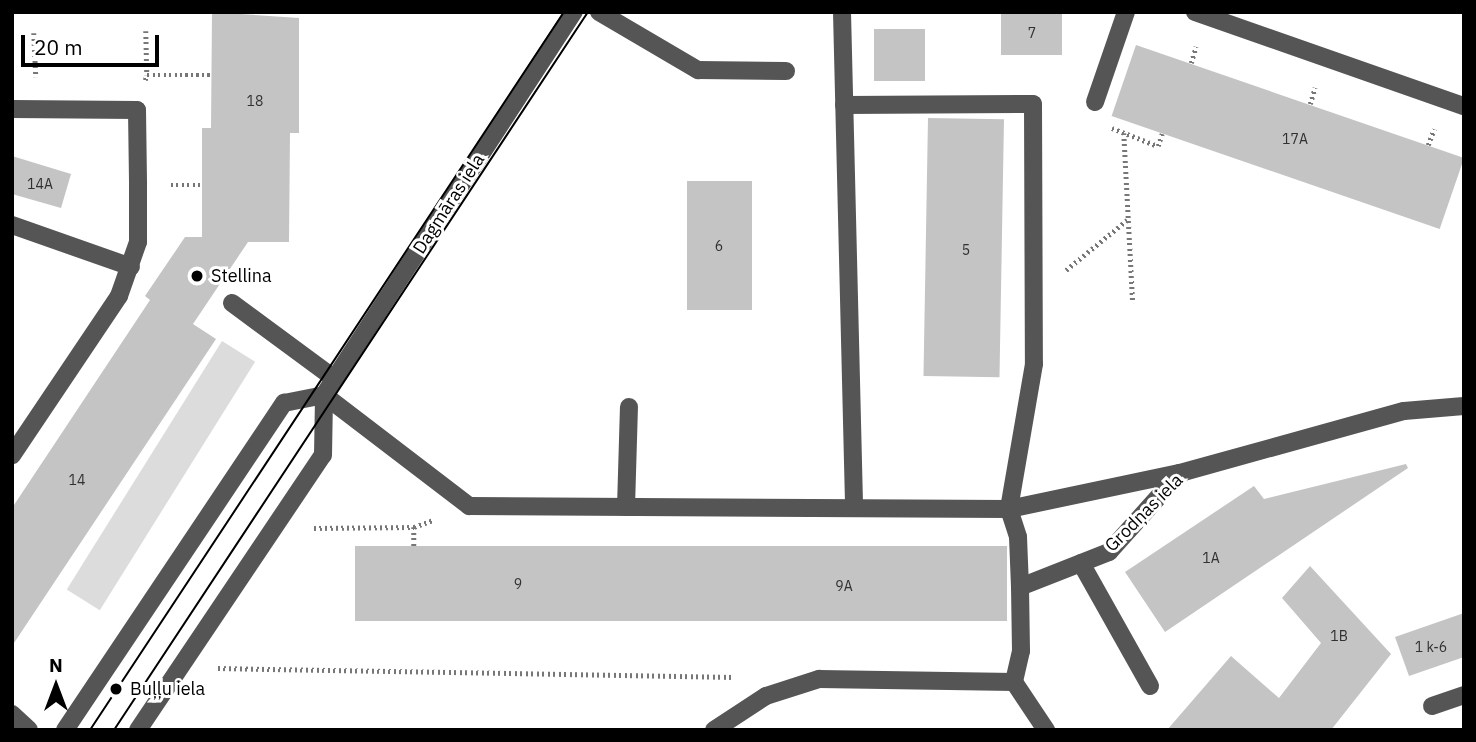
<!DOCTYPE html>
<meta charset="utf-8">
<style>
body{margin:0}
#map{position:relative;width:1476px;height:742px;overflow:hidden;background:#fff;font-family:"IBM Plex Sans",sans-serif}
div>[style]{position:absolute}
.green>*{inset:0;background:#dcdcdc;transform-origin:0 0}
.building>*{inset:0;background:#c4c4c4;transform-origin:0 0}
.path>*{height:4.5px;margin-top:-2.25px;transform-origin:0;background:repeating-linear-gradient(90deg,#777 0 2px,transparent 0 5.5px)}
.minor>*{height:18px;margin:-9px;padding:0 9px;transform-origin:9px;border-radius:9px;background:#555}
.tram>*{height:2px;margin:-1px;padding:0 1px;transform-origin:1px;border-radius:1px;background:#000}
.dots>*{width:19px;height:19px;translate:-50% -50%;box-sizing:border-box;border:4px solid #fff;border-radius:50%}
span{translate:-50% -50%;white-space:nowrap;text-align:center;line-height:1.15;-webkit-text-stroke:6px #fff;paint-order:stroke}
.number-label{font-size:14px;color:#313131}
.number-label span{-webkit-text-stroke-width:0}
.street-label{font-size:18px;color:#000}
.poi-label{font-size:18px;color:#000}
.left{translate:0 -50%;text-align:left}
.frame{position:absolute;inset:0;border:14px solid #000;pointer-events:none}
.north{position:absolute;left:21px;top:651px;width:70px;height:70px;-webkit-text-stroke:5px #fff;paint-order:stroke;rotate:0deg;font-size:19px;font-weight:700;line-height:28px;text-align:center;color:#000}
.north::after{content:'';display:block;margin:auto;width:24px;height:32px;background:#000;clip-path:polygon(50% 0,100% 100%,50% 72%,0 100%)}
.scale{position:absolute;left:21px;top:35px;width:138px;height:32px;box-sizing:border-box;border:4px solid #000;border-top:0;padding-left:9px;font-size:21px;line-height:24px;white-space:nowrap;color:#000;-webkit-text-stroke:5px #fff;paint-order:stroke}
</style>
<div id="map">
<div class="green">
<i style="left:222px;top:341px;width:39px;height:293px;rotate:32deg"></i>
</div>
<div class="building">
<i style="clip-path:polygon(212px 12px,299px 18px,299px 133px,290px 133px,289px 242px,248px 242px,193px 324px,216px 339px,12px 646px,12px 508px,150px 300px,145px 296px,185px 237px,202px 237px,202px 128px,211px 128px)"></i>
<i style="left:1001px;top:12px;width:61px;height:43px"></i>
<i style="left:874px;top:29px;width:51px;height:52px"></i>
<i style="left:1136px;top:45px;width:347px;height:75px;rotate:19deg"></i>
<i style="left:928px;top:118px;width:76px;height:258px;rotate:1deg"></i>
<i style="clip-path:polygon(12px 156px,71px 174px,61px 208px,12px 194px)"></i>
<i style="left:752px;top:181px;width:129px;height:65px;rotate:90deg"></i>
<i style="clip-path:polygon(1406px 464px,1408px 468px,1165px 632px,1125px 572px,1254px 486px,1264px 499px)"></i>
<i style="left:355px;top:546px;width:652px;height:75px"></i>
<i style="clip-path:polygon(1310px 566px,1391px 654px,1331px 730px,1167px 730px,1231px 656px,1279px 698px,1321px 643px,1282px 598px)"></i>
<i style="clip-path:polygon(1464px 613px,1464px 657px,1409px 676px,1395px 637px)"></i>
</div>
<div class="path">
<i style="left:146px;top:31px;width:44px;rotate:88.7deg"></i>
<i style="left:34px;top:33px;width:44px;rotate:87.4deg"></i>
<i style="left:1191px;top:63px;width:17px;rotate:-73deg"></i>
<i style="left:145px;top:80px;width:5px;rotate:-68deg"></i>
<i style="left:147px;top:75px;width:64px"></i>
<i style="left:1310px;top:104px;width:17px;rotate:-73deg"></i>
<i style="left:1112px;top:128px;width:49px;rotate:21.4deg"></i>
<i style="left:1158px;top:146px;width:13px;rotate:-72deg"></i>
<i style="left:1124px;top:133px;width:170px;rotate:87deg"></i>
<i style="left:1428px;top:145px;width:17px;rotate:-69deg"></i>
<i style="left:171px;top:185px;width:31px"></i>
<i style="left:1066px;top:270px;width:79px;rotate:-39.3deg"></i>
<i style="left:414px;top:527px;width:19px;rotate:90deg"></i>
<i style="left:314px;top:528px;width:100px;rotate:-0.6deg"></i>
<i style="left:414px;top:527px;width:20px;rotate:-20deg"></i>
<i style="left:218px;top:668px;width:516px;rotate:1deg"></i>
</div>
<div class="minor">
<i style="left:599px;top:12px;width:115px;rotate:30.4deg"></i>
<i style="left:698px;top:70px;width:88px;rotate:0.7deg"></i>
<i style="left:842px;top:12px;width:496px;rotate:88.6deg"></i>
<i style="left:1195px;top:12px;width:285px;rotate:19.3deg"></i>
<i style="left:1095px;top:102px;width:95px;rotate:-71deg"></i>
<i style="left:844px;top:105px;width:189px;rotate:-0.3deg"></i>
<i style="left:1033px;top:104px;width:260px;rotate:89.8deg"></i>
<i style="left:1034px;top:364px;width:147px;rotate:99.8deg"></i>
<i style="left:1009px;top:509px;width:29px;rotate:72deg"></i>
<i style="left:1018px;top:537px;width:50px;rotate:87.7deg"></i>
<i style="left:1020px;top:587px;width:64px;rotate:89.1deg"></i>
<i style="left:1021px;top:651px;width:32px;rotate:103deg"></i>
<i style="left:12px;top:109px;width:125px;rotate:0.5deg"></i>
<i style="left:137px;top:110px;width:74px;rotate:89.2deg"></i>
<i style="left:138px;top:184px;width:58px;rotate:90deg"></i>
<i style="left:138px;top:242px;width:57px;rotate:109.4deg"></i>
<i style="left:119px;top:296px;width:192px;rotate:123.9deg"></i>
<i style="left:12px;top:225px;width:126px;rotate:19.4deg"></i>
<i style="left:232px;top:303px;width:128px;rotate:36.4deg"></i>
<i style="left:324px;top:395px;width:183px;rotate:37.4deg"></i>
<i style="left:469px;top:506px;width:540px;rotate:0.32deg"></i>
<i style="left:1009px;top:509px;width:175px;rotate:-11.9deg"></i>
<i style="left:1180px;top:473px;width:232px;rotate:-15.5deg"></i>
<i style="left:1404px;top:411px;width:60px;rotate:-4.8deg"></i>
<i style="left:626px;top:507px;width:100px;rotate:-88.3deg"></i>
<i style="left:1081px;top:563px;width:141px;rotate:60.7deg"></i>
<i style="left:1020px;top:587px;width:96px;rotate:-21.5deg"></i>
<i style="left:1109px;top:552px;width:106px;rotate:-48.1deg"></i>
<i style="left:1014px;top:682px;width:58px;rotate:56.3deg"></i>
<i style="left:1432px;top:706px;width:34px;rotate:-19deg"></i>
<i style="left:12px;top:714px;width:23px;rotate:43deg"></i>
<i style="left:65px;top:730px;width:394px;rotate:-56.2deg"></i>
<i style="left:284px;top:403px;width:41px;rotate:-11.3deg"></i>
<i style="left:138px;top:730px;width:331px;rotate:-56.1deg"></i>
<i style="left:323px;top:455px;width:60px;rotate:-89deg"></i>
<i style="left:324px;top:395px;width:457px;rotate:-56.9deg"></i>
<i style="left:714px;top:730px;width:62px;rotate:-33.2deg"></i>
<i style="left:766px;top:696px;width:56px;rotate:-17.8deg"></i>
<i style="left:819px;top:679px;width:195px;rotate:0.9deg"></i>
</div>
<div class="tram">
<i style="left:90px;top:730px;width:860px;rotate:-56.57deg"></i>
<i style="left:114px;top:730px;width:860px;rotate:-56.57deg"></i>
</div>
<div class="dots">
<i style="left:197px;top:276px;background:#000"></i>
<i style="left:116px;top:689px;background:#000"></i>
</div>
<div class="number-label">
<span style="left:1032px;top:33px">7</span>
<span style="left:255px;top:101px">18</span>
<span style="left:1295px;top:139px">17A</span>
<span style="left:40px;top:184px">14A</span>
<span style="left:719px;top:246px">6</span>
<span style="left:966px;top:250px">5</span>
<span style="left:77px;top:480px">14</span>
<span style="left:1211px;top:558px">1A</span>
<span style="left:518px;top:584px">9</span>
<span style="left:844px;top:586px">9A</span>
<span style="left:1339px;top:636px">1B</span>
<span style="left:1431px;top:647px">1 k-6</span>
</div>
<div class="street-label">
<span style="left:449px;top:204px;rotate:-57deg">Dagmāras iela</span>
<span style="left:1144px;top:513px;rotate:-45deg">Grodņas iela</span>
</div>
<div class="poi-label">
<span class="left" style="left:211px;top:276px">Stellina</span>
<span class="left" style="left:130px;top:689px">Buļļu iela</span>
</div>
<div class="frame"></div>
<div class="north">N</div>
<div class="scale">20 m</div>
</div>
